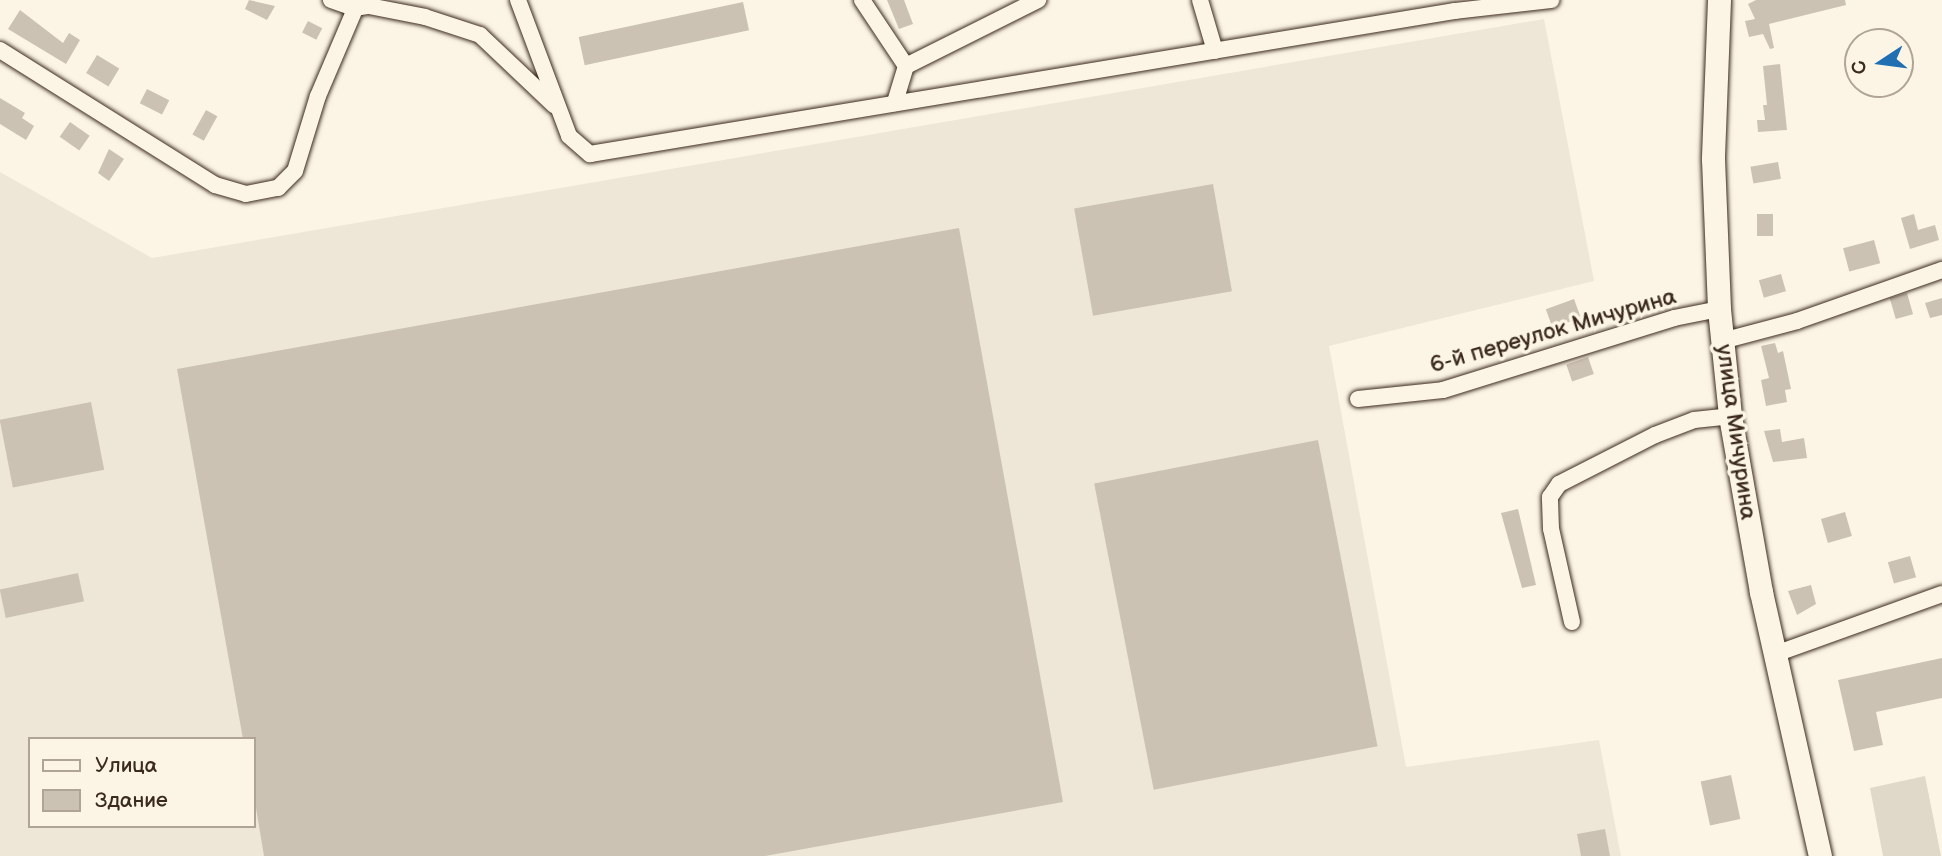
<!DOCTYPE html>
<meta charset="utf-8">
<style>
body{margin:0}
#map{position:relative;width:1942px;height:856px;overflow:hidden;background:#fcf5e5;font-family:"Balsamiq Sans",sans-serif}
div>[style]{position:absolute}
.built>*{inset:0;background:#eee6d6}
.green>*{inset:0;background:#e0d8c8}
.building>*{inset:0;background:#ccc2b3;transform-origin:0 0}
.roads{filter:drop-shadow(0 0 2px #3b2a1e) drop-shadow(0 0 2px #3b2a1e)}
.minor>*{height:16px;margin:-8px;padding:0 8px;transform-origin:8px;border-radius:8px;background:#fcf5e5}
.secondary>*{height:23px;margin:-11.5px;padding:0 11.5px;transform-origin:11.5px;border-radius:11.5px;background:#fcf5e5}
span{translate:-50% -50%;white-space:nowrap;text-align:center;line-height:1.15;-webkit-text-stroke:7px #fcf5e5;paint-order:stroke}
.street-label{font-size:23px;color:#3b2a1e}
.legend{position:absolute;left:28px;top:737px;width:228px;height:91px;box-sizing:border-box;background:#fcf5e5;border:2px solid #afa495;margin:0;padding:9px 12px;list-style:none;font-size:21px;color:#3b2a1e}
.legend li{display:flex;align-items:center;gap:14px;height:35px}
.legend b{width:35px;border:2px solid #afa495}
.north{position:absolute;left:1844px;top:28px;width:70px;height:70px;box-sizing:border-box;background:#fcf5e5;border:2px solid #afa495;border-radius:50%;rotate:257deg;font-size:19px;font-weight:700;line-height:28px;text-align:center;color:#3b2a1e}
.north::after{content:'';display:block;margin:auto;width:24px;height:32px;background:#1f6fb2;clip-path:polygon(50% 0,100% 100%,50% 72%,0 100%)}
</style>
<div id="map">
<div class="built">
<i style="clip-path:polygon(evenodd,1544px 19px,1594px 281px,1329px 346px,1406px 767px,1599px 740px,1621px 856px,0 856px,0 172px,152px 258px,1544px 19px,30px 739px,254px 739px,254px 826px,30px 826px,30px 739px)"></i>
</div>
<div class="green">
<i style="clip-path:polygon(1925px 776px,1941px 856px,1883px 856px,1870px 788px)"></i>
</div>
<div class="building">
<i style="clip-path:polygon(249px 0,275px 6px,267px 20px,245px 9px)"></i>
<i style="clip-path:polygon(887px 0,904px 0,913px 24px,899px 29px)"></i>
<i style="clip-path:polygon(1756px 0,1845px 0,1846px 5px,1769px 24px,1774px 48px,1770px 49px,1763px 34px,1749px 37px,1745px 21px,1755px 19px,1748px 4px)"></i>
<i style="left:743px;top:2px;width:29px;height:168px;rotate:78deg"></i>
<i style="clip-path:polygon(20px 10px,63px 43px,69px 33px,80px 40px,66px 64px,8px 29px)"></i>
<i style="left:308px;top:21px;width:16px;height:13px;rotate:27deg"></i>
<i style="left:97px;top:55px;width:26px;height:21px;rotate:31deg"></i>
<i style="clip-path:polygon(1780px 64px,1787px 130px,1758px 132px,1757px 120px,1765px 120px,1763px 105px,1767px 105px,1763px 66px)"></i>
<i style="left:147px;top:89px;width:25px;height:16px;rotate:27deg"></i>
<i style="clip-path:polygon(0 98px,25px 113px,22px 118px,34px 126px,26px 140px,0 124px)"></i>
<i style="left:206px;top:110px;width:13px;height:28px;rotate:29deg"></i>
<i style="left:70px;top:122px;width:24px;height:18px;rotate:35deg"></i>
<i style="clip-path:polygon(109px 149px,124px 159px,109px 181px,98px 173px)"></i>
<i style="left:1778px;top:162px;width:17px;height:28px;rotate:80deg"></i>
<i style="left:1213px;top:184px;width:109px;height:141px;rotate:80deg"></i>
<i style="left:1757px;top:214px;width:16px;height:22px"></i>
<i style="clip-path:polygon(1914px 214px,1918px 230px,1935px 225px,1939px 240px,1910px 249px,1901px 218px)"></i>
<i style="clip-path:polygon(959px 228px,1063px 802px,765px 856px,264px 856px,254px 796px,254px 739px,243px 739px,177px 369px)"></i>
<i style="left:1874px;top:240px;width:24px;height:32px;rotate:75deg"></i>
<i style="left:1781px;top:274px;width:18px;height:23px;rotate:74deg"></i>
<i style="left:1907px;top:293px;width:22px;height:18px;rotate:74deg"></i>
<i style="clip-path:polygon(1942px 298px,1942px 315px,1930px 318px,1925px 303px)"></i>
<i style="left:1574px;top:299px;width:20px;height:30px;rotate:70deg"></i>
<i style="clip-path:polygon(1775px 343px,1778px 353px,1783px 351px,1791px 389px,1785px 390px,1787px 402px,1766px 406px,1761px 380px,1769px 378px,1761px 346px)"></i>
<i style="left:1588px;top:357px;width:18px;height:23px;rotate:71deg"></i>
<i style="left:91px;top:402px;width:69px;height:93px;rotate:79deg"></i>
<i style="clip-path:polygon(1780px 429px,1782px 442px,1804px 438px,1807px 458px,1773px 462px,1764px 431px)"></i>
<i style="left:1318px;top:440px;width:312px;height:228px;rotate:79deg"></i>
<i style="clip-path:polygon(1518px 509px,1536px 585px,1522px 588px,1501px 513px)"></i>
<i style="left:1845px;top:512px;width:25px;height:25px;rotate:74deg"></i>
<i style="left:1910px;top:556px;width:22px;height:23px;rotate:74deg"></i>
<i style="left:78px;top:573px;width:29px;height:80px;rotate:78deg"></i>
<i style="clip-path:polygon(1811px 585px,1816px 604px,1797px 615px,1788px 591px)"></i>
<i style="clip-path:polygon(1942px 658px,1942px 698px,1876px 712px,1883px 745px,1854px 751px,1838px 680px)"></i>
<i style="left:1731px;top:775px;width:45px;height:31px;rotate:78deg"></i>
<i style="clip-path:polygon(1605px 829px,1610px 856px,1581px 856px,1577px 834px)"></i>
</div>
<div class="roads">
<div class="minor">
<i style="left:331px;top:0;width:24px;rotate:19deg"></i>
<i style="left:354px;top:8px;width:15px;rotate:-8deg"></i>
<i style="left:369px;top:6px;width:57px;rotate:11.1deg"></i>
<i style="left:425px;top:17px;width:58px;rotate:18.1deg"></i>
<i style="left:480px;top:35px;width:102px;rotate:43.4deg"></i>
<i style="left:518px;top:0;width:145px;rotate:69.4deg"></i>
<i style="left:569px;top:136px;width:28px;rotate:41deg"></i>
<i style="left:590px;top:154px;width:877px;rotate:-9.39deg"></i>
<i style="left:1455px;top:11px;width:97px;rotate:-6.5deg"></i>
<i style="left:862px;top:0;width:79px;rotate:56.3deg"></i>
<i style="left:906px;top:66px;width:39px;rotate:107deg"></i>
<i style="left:1200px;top:0;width:53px;rotate:73.6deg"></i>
<i style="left:0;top:50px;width:254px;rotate:32.1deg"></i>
<i style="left:215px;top:185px;width:32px;rotate:16deg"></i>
<i style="left:246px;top:194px;width:33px;rotate:-11deg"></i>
<i style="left:278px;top:188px;width:24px;rotate:-45deg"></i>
<i style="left:295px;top:171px;width:78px;rotate:-73deg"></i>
<i style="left:318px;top:96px;width:104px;rotate:-66.9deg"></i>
<i style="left:906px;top:66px;width:148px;rotate:-26.6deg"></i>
<i style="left:1722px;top:341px;width:78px;rotate:-14.9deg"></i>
<i style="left:1797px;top:321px;width:154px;rotate:-19.4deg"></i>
<i style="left:1358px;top:399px;width:85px;rotate:-6deg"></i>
<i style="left:1443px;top:390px;width:242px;rotate:-17.3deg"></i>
<i style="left:1674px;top:318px;width:46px;rotate:-11.3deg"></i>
<i style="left:1572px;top:622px;width:95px;rotate:-102.7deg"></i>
<i style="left:1551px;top:529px;width:32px;rotate:-92deg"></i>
<i style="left:1550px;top:497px;width:16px;rotate:-55deg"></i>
<i style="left:1559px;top:484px;width:108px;rotate:-27deg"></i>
<i style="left:1655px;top:435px;width:42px;rotate:-21deg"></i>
<i style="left:1694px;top:420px;width:36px;rotate:-6deg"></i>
<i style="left:1778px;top:653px;width:174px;rotate:-19.8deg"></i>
</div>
<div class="secondary">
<i style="left:1719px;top:0;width:159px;rotate:92.2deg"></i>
<i style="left:1713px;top:159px;width:150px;rotate:87.7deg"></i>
<i style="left:1719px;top:309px;width:108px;rotate:84.1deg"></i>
<i style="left:1730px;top:416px;width:179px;rotate:80deg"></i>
<i style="left:1761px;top:592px;width:271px;rotate:77.4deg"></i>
</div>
</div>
<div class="street-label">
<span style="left:1553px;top:331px;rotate:-16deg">6-й переулок Мичурина</span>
<span style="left:1736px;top:432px;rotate:82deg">улица Мичурина</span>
</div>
<ul class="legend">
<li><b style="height:9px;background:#fcf5e5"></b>Улица</li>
<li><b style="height:19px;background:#ccc2b3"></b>Здание</li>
</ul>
<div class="north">С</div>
</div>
